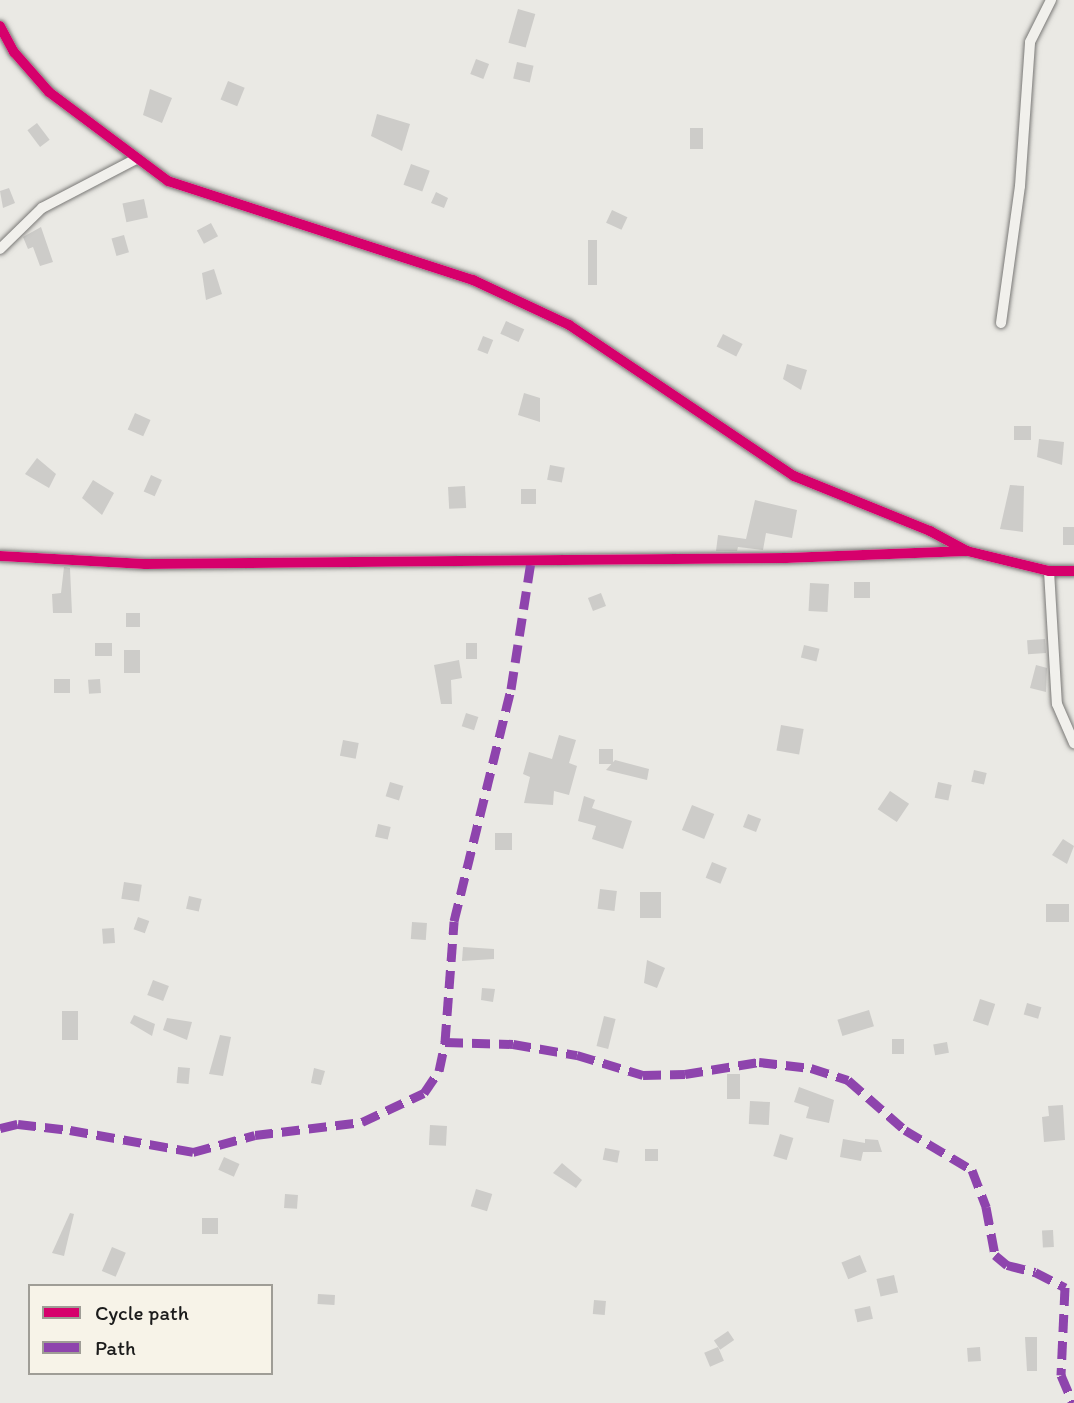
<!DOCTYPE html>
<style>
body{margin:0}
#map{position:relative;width:1074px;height:1403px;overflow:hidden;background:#eae9e4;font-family:Itim,sans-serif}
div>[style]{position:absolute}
.building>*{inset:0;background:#cdccc9;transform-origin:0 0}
.roads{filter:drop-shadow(0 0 2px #797876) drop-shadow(0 0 2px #797876)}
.street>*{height:10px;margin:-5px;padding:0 5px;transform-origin:5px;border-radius:5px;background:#f1f0ec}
.quiet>*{height:9px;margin-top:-4.5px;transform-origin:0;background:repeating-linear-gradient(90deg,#8e44ad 0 18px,transparent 0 27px)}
.cycleway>*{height:10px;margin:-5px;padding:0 5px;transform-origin:5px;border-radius:5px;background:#d6006c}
span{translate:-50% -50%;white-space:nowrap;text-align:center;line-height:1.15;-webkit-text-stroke:5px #f7f3e8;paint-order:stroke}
.legend{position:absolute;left:28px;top:1284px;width:245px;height:91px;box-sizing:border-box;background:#f7f3e8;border:2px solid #9f9d96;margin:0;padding:9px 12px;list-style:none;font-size:21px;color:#1c1c1c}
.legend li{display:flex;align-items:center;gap:14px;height:35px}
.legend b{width:35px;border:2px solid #9f9d96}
</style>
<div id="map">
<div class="building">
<i style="left:518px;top:9px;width:18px;height:35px;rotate:16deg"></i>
<i style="left:476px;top:59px;width:14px;height:16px;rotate:21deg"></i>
<i style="left:517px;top:62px;width:17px;height:17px;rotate:13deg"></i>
<i style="left:228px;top:81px;width:18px;height:20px;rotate:22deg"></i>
<i style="clip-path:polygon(150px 89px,172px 98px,162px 123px,143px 115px)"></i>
<i style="clip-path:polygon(377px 114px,410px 124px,402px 151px,371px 136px)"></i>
<i style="left:37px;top:123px;width:21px;height:12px;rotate:53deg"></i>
<i style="left:690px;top:128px;width:13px;height:21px"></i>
<i style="left:411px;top:164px;width:20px;height:22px;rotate:20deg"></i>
<i style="clip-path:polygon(9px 188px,15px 203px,3px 208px,0 191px)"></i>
<i style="clip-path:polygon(436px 192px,448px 198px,444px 208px,431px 203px)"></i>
<i style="left:144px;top:199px;width:19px;height:22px;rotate:78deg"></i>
<i style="left:612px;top:210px;width:17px;height:14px;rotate:25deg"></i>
<i style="left:211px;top:223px;width:15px;height:16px;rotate:62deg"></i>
<i style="clip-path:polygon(41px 227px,53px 262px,40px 266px,33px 247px,28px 249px,23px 237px)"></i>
<i style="left:124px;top:235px;width:18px;height:13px;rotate:74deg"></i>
<i style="left:588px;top:240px;width:9px;height:45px"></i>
<i style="clip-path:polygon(214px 269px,222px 294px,206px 300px,202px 273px)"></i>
<i style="left:506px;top:321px;width:20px;height:14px;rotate:24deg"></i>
<i style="left:723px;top:334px;width:22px;height:14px;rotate:27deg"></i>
<i style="left:483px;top:336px;width:11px;height:15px;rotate:22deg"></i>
<i style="clip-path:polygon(787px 364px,807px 370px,801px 390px,783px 379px)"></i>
<i style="clip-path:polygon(524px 393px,540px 398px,540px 422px,518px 415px)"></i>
<i style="left:135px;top:413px;width:17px;height:18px;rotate:24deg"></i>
<i style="left:1014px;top:426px;width:17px;height:14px"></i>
<i style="clip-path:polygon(1039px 439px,1064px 442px,1062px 465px,1037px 457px)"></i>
<i style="clip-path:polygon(37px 458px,56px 474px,49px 488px,25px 474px)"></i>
<i style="left:550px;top:465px;width:15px;height:15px;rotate:11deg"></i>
<i style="left:151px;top:475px;width:12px;height:18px;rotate:24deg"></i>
<i style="clip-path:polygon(93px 480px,114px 493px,102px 515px,82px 498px)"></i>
<i style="clip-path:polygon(1010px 485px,1024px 486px,1023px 532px,1000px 529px)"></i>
<i style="left:465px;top:486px;width:22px;height:17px;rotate:87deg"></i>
<i style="left:521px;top:489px;width:15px;height:15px"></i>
<i style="clip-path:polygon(755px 500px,797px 510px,792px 538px,766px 533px,763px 550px,738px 547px,737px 551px,716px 551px,718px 535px,746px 539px)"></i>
<i style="left:1063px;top:527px;width:11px;height:18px"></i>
<i style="clip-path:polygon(64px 567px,70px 568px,72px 613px,53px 613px,52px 594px,61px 593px)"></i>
<i style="left:854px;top:582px;width:16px;height:16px"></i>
<i style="left:810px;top:583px;width:19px;height:28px;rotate:3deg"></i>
<i style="left:601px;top:593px;width:14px;height:14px;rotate:69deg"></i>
<i style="left:126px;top:613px;width:14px;height:14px"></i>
<i style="left:1045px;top:639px;width:14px;height:18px;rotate:86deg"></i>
<i style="left:95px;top:643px;width:17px;height:13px"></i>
<i style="left:466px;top:643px;width:11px;height:16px"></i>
<i style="left:804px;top:645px;width:16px;height:13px;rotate:14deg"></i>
<i style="left:124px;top:650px;width:16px;height:23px"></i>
<i style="clip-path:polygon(459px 660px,462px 678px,451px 680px,452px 704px,441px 704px,434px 665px)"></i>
<i style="clip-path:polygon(1036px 665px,1047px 668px,1046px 692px,1030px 688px)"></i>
<i style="left:54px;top:679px;width:16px;height:14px"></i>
<i style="left:100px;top:679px;width:14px;height:12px;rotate:86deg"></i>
<i style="left:466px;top:713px;width:13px;height:14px;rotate:18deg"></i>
<i style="left:781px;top:725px;width:23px;height:26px;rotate:10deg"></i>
<i style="clip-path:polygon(559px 735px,576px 740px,569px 763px,577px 766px,569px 795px,554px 791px,553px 805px,524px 803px,530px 777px,523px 774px,529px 752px,552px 759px)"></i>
<i style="left:343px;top:740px;width:16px;height:16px;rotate:11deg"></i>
<i style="left:599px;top:749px;width:14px;height:15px"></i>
<i style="clip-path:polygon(615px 760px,649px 769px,647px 780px,606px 770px)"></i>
<i style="left:974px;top:770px;width:13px;height:12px;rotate:13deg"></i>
<i style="left:390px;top:782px;width:14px;height:15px;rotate:17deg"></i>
<i style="left:938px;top:782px;width:14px;height:16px;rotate:12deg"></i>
<i style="left:890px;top:791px;width:23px;height:22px;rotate:34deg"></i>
<i style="clip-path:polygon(584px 796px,595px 800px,592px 808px,632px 821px,623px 849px,592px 839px,596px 826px,578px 821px)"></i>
<i style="left:692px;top:805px;width:24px;height:27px;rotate:22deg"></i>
<i style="left:748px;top:814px;width:14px;height:14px;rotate:21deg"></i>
<i style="left:378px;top:824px;width:13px;height:13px;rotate:13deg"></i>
<i style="left:495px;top:833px;width:17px;height:17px"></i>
<i style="clip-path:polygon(1063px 839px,1074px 846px,1067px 864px,1052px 855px)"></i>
<i style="left:712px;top:862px;width:16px;height:17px;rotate:22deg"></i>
<i style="left:124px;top:882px;width:18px;height:17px;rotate:9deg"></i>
<i style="left:600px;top:889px;width:17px;height:20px;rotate:7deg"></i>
<i style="left:640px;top:892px;width:21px;height:26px"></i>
<i style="left:189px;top:896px;width:13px;height:13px;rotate:13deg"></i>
<i style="left:1046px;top:904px;width:23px;height:18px"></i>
<i style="left:138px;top:917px;width:12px;height:13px;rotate:20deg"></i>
<i style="left:412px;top:922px;width:15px;height:17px;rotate:4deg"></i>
<i style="left:114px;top:928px;width:15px;height:12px;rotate:86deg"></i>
<i style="clip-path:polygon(463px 947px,494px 949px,494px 959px,462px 961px)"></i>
<i style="clip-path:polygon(647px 960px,665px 968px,657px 988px,644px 983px)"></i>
<i style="left:153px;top:980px;width:17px;height:16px;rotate:21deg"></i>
<i style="clip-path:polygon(482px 988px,495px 989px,493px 1002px,481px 1000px)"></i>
<i style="left:980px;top:999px;width:16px;height:23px;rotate:18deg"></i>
<i style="left:1027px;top:1003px;width:15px;height:12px;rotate:16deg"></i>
<i style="left:869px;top:1010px;width:17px;height:33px;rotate:73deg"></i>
<i style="left:62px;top:1011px;width:16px;height:29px"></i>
<i style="clip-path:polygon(134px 1015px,155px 1024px,152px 1036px,130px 1023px)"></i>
<i style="left:604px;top:1016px;width:12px;height:31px;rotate:14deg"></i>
<i style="clip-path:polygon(167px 1018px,192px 1022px,187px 1040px,163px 1030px)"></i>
<i style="clip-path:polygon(220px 1035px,231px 1037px,223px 1076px,209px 1074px)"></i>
<i style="left:904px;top:1039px;width:15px;height:12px;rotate:90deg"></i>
<i style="left:947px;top:1042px;width:11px;height:14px;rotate:80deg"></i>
<i style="left:178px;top:1067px;width:12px;height:16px;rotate:5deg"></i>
<i style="clip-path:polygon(314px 1068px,325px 1071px,321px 1085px,311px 1083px)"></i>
<i style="left:727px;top:1074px;width:13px;height:25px"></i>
<i style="clip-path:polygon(799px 1087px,834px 1100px,829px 1123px,806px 1118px,809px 1107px,794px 1102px)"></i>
<i style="left:750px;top:1101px;width:20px;height:23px;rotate:3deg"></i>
<i style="clip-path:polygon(1063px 1105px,1065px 1140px,1044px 1142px,1042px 1117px,1049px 1116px,1048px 1106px)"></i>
<i style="left:430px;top:1125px;width:17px;height:20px;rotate:3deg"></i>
<i style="left:780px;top:1134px;width:14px;height:23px;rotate:17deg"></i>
<i style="clip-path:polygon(843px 1139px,865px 1143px,865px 1139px,878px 1140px,882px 1152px,863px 1152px,861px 1161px,840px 1157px)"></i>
<i style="left:605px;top:1148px;width:15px;height:12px;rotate:11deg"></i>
<i style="left:645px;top:1149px;width:13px;height:12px"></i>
<i style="left:224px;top:1157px;width:17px;height:14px;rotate:24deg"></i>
<i style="clip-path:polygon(562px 1163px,582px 1180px,576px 1188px,553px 1173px)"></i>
<i style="left:476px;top:1189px;width:17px;height:18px;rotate:17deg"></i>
<i style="left:285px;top:1194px;width:13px;height:14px;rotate:4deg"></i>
<i style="clip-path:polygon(70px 1213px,74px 1214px,64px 1256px,52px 1253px)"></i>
<i style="left:202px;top:1218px;width:16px;height:16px"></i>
<i style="left:1053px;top:1230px;width:17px;height:11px;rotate:87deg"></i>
<i style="left:112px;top:1247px;width:15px;height:26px;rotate:23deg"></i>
<i style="left:860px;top:1255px;width:18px;height:20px;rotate:68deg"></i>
<i style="left:894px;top:1275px;width:18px;height:18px;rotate:77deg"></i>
<i style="left:318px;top:1294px;width:17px;height:10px;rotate:3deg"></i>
<i style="left:594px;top:1300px;width:12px;height:14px;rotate:5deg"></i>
<i style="left:870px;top:1306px;width:13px;height:16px;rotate:77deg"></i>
<i style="left:728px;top:1331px;width:11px;height:17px;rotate:56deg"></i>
<i style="clip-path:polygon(1025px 1337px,1037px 1337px,1037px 1371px,1027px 1371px)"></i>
<i style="left:718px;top:1347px;width:15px;height:15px;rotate:67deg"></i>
<i style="left:980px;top:1347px;width:14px;height:13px;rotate:86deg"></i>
</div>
<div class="roads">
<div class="street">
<i style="left:0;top:26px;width:30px;rotate:62deg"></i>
<i style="left:14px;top:52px;width:53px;rotate:48.8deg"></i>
<i style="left:49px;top:92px;width:149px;rotate:36.8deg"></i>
<i style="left:168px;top:181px;width:321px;rotate:18deg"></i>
<i style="left:473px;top:280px;width:106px;rotate:25.1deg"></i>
<i style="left:569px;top:325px;width:271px;rotate:33.9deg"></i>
<i style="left:794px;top:476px;width:147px;rotate:22deg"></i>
<i style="left:930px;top:531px;width:42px;rotate:28.4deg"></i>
<i style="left:967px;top:551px;width:84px;rotate:13.7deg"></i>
<i style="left:1049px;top:571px;width:25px"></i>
<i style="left:0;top:249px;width:59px;rotate:-44.3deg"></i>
<i style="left:42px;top:208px;width:106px;rotate:-27.5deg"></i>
<i style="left:1001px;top:323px;width:138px;rotate:-82.1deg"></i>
<i style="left:1020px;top:186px;width:144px;rotate:-86deg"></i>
<i style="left:1030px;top:42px;width:47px;rotate:-63.4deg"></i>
<i style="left:0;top:556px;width:145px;rotate:3.2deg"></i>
<i style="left:145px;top:564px;width:641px;rotate:-0.54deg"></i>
<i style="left:786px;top:558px;width:180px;rotate:-2.2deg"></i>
<i style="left:1049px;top:571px;width:133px;rotate:86.6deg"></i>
<i style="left:1057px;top:704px;width:43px;rotate:66.4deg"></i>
</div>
</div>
<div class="quiet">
<i style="left:445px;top:1042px;width:68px;rotate:1.7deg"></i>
<i style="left:513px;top:1044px;width:65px;rotate:9.8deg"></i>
<i style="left:577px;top:1055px;width:69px;rotate:16.9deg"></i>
<i style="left:643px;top:1075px;width:42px;rotate:-1.4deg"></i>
<i style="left:685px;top:1074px;width:75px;rotate:-9.2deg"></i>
<i style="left:759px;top:1062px;width:52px;rotate:6.6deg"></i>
<i style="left:811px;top:1068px;width:39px;rotate:18deg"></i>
<i style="left:848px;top:1080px;width:76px;rotate:41.3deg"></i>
<i style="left:905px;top:1130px;width:78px;rotate:30.8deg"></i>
<i style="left:972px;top:1170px;width:40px;rotate:69deg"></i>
<i style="left:986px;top:1207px;width:49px;rotate:79.4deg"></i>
<i style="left:995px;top:1255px;width:16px;rotate:40deg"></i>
<i style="left:1007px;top:1265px;width:29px;rotate:14deg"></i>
<i style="left:1035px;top:1272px;width:34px;rotate:27deg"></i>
<i style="left:1065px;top:1287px;width:88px;rotate:92.6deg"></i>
<i style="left:1061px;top:1375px;width:30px;rotate:67deg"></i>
<i style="left:0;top:1128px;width:18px;rotate:-13deg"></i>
<i style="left:18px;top:1124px;width:52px;rotate:6.6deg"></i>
<i style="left:70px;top:1130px;width:125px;rotate:10.1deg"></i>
<i style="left:193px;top:1152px;width:64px;rotate:-15.3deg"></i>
<i style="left:255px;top:1135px;width:108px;rotate:-6.9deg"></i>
<i style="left:362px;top:1122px;width:68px;rotate:-25.1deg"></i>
<i style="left:424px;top:1093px;width:27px;rotate:-56deg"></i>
<i style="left:439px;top:1071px;width:30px;rotate:-78deg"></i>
<i style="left:445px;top:1042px;width:121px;rotate:-85.7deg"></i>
<i style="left:454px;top:921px;width:239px;rotate:-76.2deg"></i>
<i style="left:511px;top:689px;width:130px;rotate:-81.1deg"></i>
</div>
<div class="cycleway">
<i style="left:0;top:26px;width:30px;rotate:62deg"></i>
<i style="left:14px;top:52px;width:53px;rotate:48.8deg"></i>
<i style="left:49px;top:92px;width:149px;rotate:36.8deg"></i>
<i style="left:168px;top:181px;width:321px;rotate:18deg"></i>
<i style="left:473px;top:280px;width:106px;rotate:25.1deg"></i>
<i style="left:569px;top:325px;width:271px;rotate:33.9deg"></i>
<i style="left:794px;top:476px;width:147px;rotate:22deg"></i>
<i style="left:930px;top:531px;width:42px;rotate:28.4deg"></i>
<i style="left:967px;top:551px;width:84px;rotate:13.7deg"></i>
<i style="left:1049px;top:571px;width:25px"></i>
<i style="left:0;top:556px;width:145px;rotate:3.2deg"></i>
<i style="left:145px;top:564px;width:641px;rotate:-0.54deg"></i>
<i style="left:786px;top:558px;width:181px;rotate:-2.2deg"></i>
</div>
<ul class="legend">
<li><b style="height:9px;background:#d6006c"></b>Cycle path</li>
<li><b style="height:9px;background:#8e44ad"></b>Path</li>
</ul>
</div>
